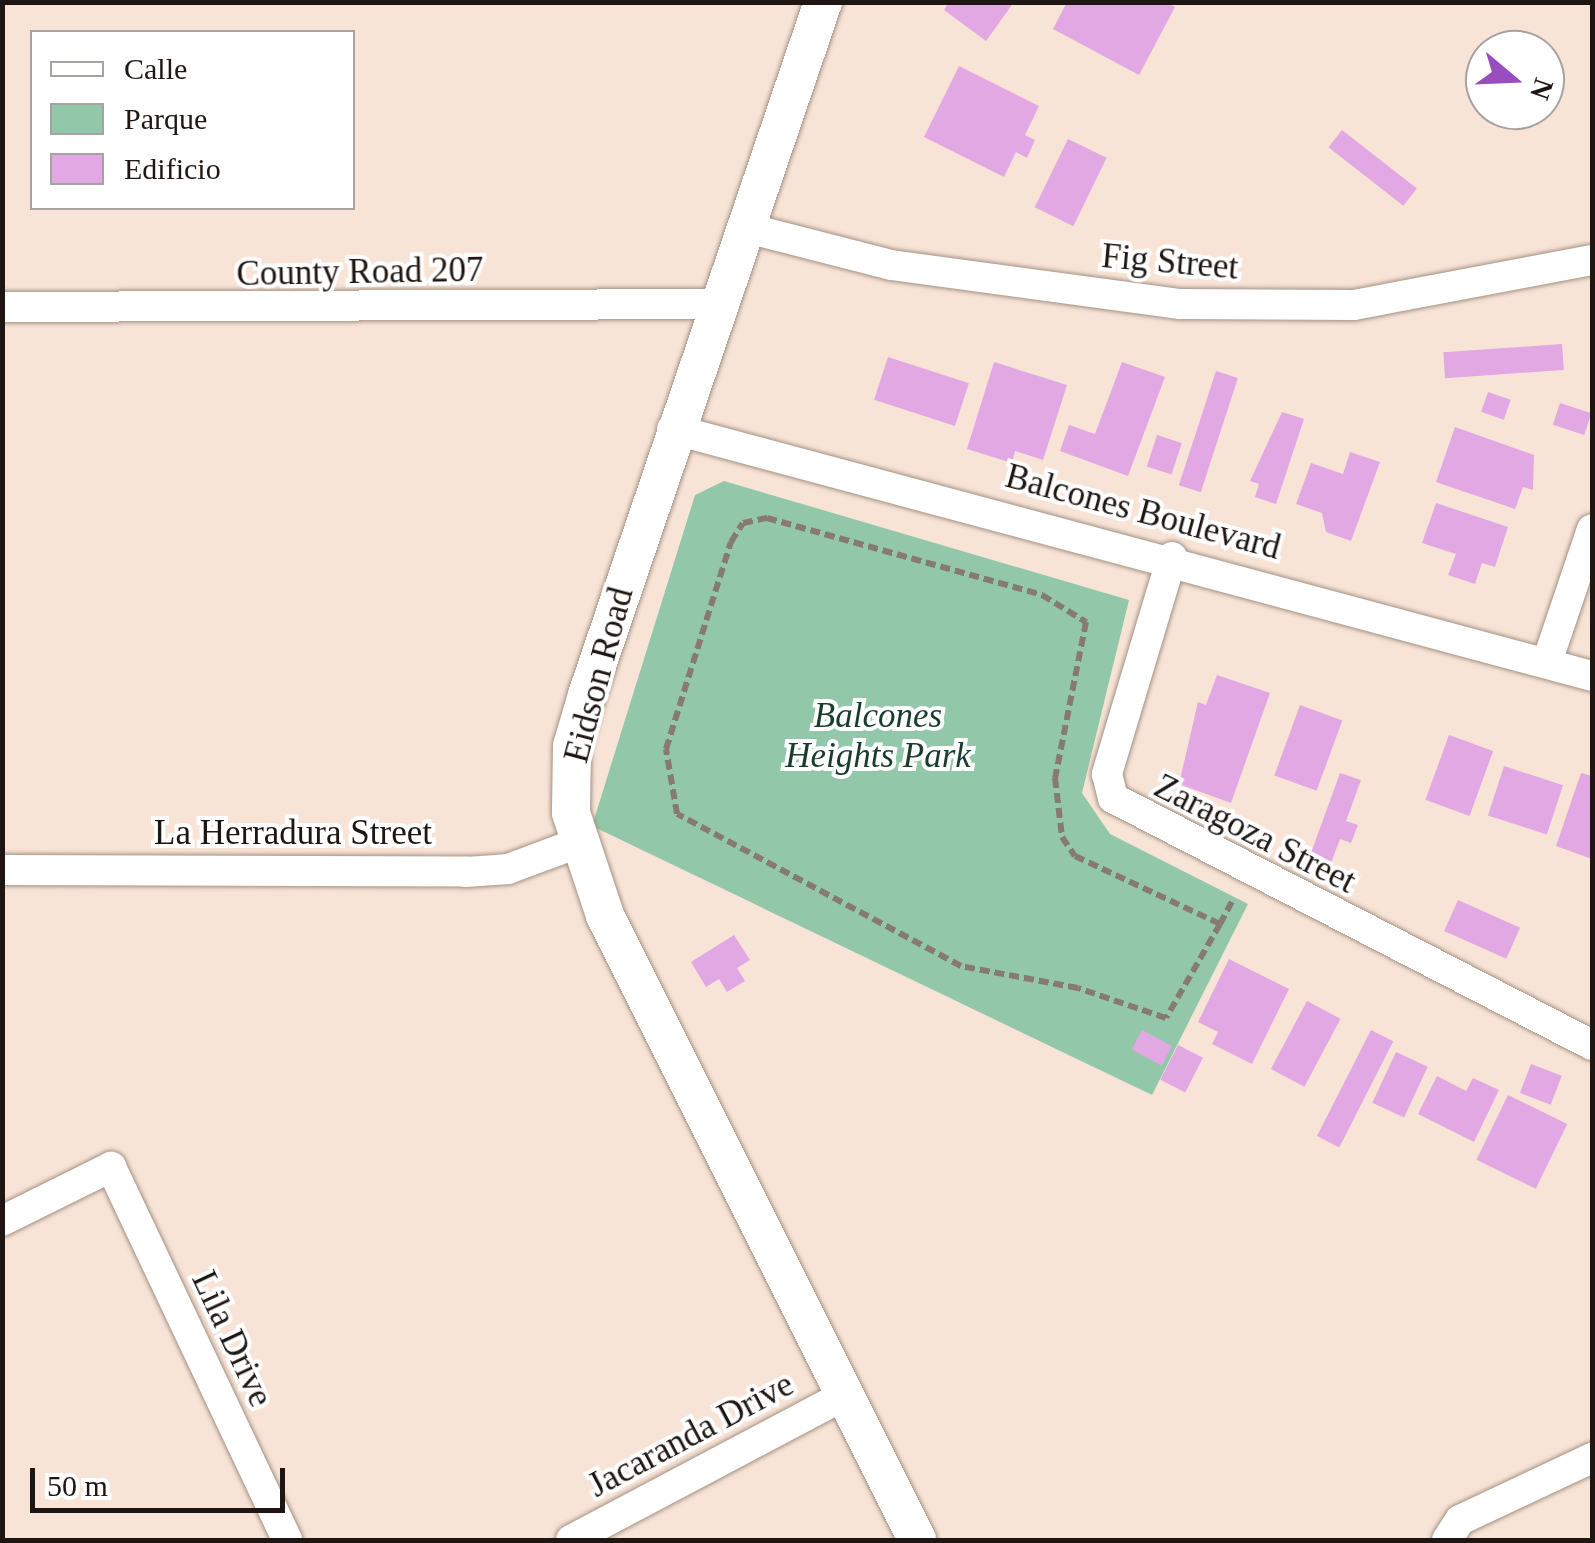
<!DOCTYPE html>
<style>
body{margin:0}
#map{position:relative;width:1595px;height:1543px;overflow:hidden;background:#f8e4d6;font-family:Georgia,serif}
div>[style]{position:absolute}
.green>*{inset:0;background:#92c8a9}
.building>*{inset:0;background:#e1a8e4;transform-origin:0 0}
.path>*{height:6px;margin-top:-3px;transform-origin:0;background:repeating-linear-gradient(90deg,#877a71 0 10px,transparent 0 15px)}
.roads{filter:drop-shadow(0 0 2px #a39184) drop-shadow(0 0 2px #a39184)}
.minor>*{height:30px;margin:-15px;padding:0 15px;transform-origin:15px;border-radius:15px;background:#fff}
.tertiary>*{height:38px;margin:-19px;padding:0 19px;transform-origin:19px;border-radius:19px;background:#fff}
span{translate:-50% -50%;white-space:nowrap;text-align:center;line-height:1.15;-webkit-text-stroke:8px #fff;paint-order:stroke}
.street-label{font-size:35px;color:#1d1612}
.park-label{font-size:35px;color:#193d2a;font-style:italic}
.frame{position:absolute;inset:0;border:5px solid #1d1612;pointer-events:none}
.legend{position:absolute;left:30px;top:30px;width:325px;height:180px;box-sizing:border-box;background:#fff;border:2px solid #a5a2a0;margin:0;padding:12px 18px;list-style:none;font-size:30px;color:#1d1612}
.legend li{display:flex;align-items:center;gap:20px;height:50px}
.legend b{width:50px;border:2px solid #a5a2a0}
.north{position:absolute;left:1465px;top:30px;width:100px;height:100px;box-sizing:border-box;background:#fff;border:2px solid #a5a2a0;border-radius:50%;rotate:109deg;font-size:28px;font-weight:700;line-height:40px;text-align:center;color:#1d1612}
.north::after{content:'';display:block;margin:auto;width:35px;height:45px;background:#994dbf;clip-path:polygon(50% 0,100% 100%,50% 72%,0 100%)}
.scale{position:absolute;left:30px;top:1468px;width:255px;height:45px;box-sizing:border-box;border:5px solid #1d1612;border-top:0;padding-left:12px;font-size:30px;line-height:35px;white-space:nowrap;color:#1d1612;-webkit-text-stroke:8px #fff;paint-order:stroke}
</style>
<div id="map">
<div class="green">
<i style="clip-path:polygon(724px 481px,1129px 600px,1082px 793px,1110px 834px,1248px 904px,1152px 1095px,592px 826px,695px 495px)"></i>
</div>
<div class="building">
<i style="clip-path:polygon(949px 2px,1014px 2px,986px 41px,944px 10px)"></i>
<i style="clip-path:polygon(1067px 2px,1166px 2px,1175px 7px,1139px 75px,1053px 29px)"></i>
<i style="clip-path:polygon(959px 66px,1039px 106px,1025px 135px,1035px 140px,1027px 158px,1016px 152px,1004px 177px,924px 137px)"></i>
<i style="left:1342px;top:130px;width:95px;height:22px;rotate:38deg"></i>
<i style="left:1068px;top:139px;width:43px;height:76px;rotate:26deg"></i>
<i style="left:1562px;top:344px;width:26px;height:119px;rotate:86deg"></i>
<i style="left:888px;top:357px;width:85px;height:45px;rotate:18deg"></i>
<i style="clip-path:polygon(994px 362px,1067px 385px,1043px 460px,1015px 451px,1012px 463px,967px 449px)"></i>
<i style="clip-path:polygon(1122px 362px,1165px 377px,1128px 476px,1060px 451px,1069px 425px,1095px 434px)"></i>
<i style="left:1216px;top:371px;width:23px;height:120px;rotate:18deg"></i>
<i style="left:1488px;top:392px;width:24px;height:21px;rotate:19deg"></i>
<i style="left:1560px;top:403px;width:33px;height:23px;rotate:18deg"></i>
<i style="clip-path:polygon(1282px 412px,1304px 419px,1276px 504px,1255px 497px,1259px 484px,1250px 481px)"></i>
<i style="clip-path:polygon(1455px 427px,1534px 455px,1533px 490px,1523px 487px,1515px 509px,1436px 482px)"></i>
<i style="left:1157px;top:435px;width:26px;height:33px;rotate:18deg"></i>
<i style="clip-path:polygon(1350px 452px,1380px 462px,1351px 541px,1326px 532px,1322px 513px,1296px 504px,1311px 463px,1343px 474px)"></i>
<i style="clip-path:polygon(1436px 503px,1508px 527px,1495px 567px,1482px 563px,1475px 584px,1448px 575px,1456px 554px,1422px 543px)"></i>
<i style="clip-path:polygon(1217px 675px,1270px 693px,1231px 803px,1179px 784px,1198px 702px,1206px 705px)"></i>
<i style="left:1300px;top:705px;width:45px;height:75px;rotate:20deg"></i>
<i style="left:1449px;top:735px;width:47px;height:69px;rotate:20deg"></i>
<i style="left:1504px;top:766px;width:62px;height:52px;rotate:18deg"></i>
<i style="clip-path:polygon(1340px 773px,1361px 780px,1346px 821px,1358px 825px,1351px 843px,1340px 839px,1328px 871px,1307px 864px)"></i>
<i style="clip-path:polygon(1581px 773px,1592px 776px,1592px 859px,1556px 846px)"></i>
<i style="left:1458px;top:900px;width:68px;height:34px;rotate:24deg"></i>
<i style="clip-path:polygon(734px 935px,750px 960px,737px 968px,745px 981px,727px 992px,719px 979px,706px 987px,691px 962px)"></i>
<i style="clip-path:polygon(1229px 959px,1289px 989px,1252px 1064px,1212px 1044px,1218px 1032px,1198px 1022px)"></i>
<i style="left:1307px;top:1001px;width:38px;height:77px;rotate:28deg"></i>
<i style="left:1142px;top:1030px;width:34px;height:22px;rotate:28deg"></i>
<i style="left:1371px;top:1030px;width:25px;height:119px;rotate:27deg"></i>
<i style="left:1178px;top:1045px;width:28px;height:39px;rotate:27deg"></i>
<i style="left:1396px;top:1052px;width:35px;height:56px;rotate:25deg"></i>
<i style="left:1531px;top:1064px;width:33px;height:31px;rotate:21deg"></i>
<i style="clip-path:polygon(1437px 1076px,1466px 1091px,1473px 1078px,1499px 1090px,1474px 1142px,1418px 1114px)"></i>
<i style="left:1508px;top:1095px;width:66px;height:72px;rotate:26deg"></i>
</div>
<div class="path">
<i style="left:767px;top:518px;width:286px;rotate:15.6deg"></i>
<i style="left:1042px;top:595px;width:52px;rotate:31.5deg"></i>
<i style="left:1086px;top:622px;width:159px;rotate:101.2deg"></i>
<i style="left:1055px;top:778px;width:59px;rotate:83.2deg"></i>
<i style="left:1062px;top:837px;width:23px;rotate:56deg"></i>
<i style="left:1075px;top:856px;width:160px;rotate:25.1deg"></i>
<i style="left:1220px;top:924px;width:108px;rotate:119.9deg"></i>
<i style="left:1166px;top:1018px;width:93px;rotate:-161.2deg"></i>
<i style="left:1078px;top:988px;width:119px;rotate:-169.4deg"></i>
<i style="left:961px;top:966px;width:322px;rotate:-151.8deg"></i>
<i style="left:677px;top:814px;width:66px;rotate:-99.6deg"></i>
<i style="left:666px;top:749px;width:217px;rotate:-72.6deg"></i>
<i style="left:731px;top:542px;width:22px;rotate:-58deg"></i>
<i style="left:743px;top:523px;width:25px;rotate:-12deg"></i>
<i style="left:1220px;top:924px;width:26px;rotate:-62deg"></i>
</div>
<div class="roads">
<div class="minor">
<i style="left:743px;top:227px;width:153px;rotate:14.4deg"></i>
<i style="left:891px;top:265px;width:292px;rotate:7.7deg"></i>
<i style="left:1180px;top:304px;width:174px;rotate:0.3deg"></i>
<i style="left:1354px;top:305px;width:242px;rotate:-10.7deg"></i>
<i style="left:2px;top:307px;width:717px;rotate:-0.24deg"></i>
<i style="left:672px;top:429px;width:953px;rotate:15.03deg"></i>
<i style="left:1172px;top:557px;width:227px;rotate:106.7deg"></i>
<i style="left:1107px;top:774px;width:25px;rotate:76deg"></i>
<i style="left:1113px;top:798px;width:539px;rotate:27.28deg"></i>
<i style="left:1547px;top:662px;width:140px;rotate:-71.3deg"></i>
<i style="left:2px;top:870px;width:464px;rotate:0.2deg"></i>
<i style="left:466px;top:872px;width:42px;rotate:-4.1deg"></i>
<i style="left:508px;top:869px;width:75px;rotate:-20.4deg"></i>
<i style="left:2px;top:1221px;width:122px;rotate:-26.4deg"></i>
<i style="left:111px;top:1167px;width:412px;rotate:64.7deg"></i>
<i style="left:571px;top:1540px;width:310px;rotate:-27.9deg"></i>
<i style="left:1447px;top:1540px;width:24px;rotate:-57deg"></i>
<i style="left:1460px;top:1520px;width:146px;rotate:-25.2deg"></i>
</div>
<div class="tertiary">
<i style="left:823px;top:2px;width:732px;rotate:108.81deg"></i>
<i style="left:587px;top:695px;width:53px;rotate:106.4deg"></i>
<i style="left:572px;top:746px;width:67px;rotate:90.9deg"></i>
<i style="left:571px;top:813px;width:108px;rotate:71.6deg"></i>
<i style="left:605px;top:915px;width:699px;rotate:63.47deg"></i>
</div>
</div>
<div class="street-label">
<span style="left:1170px;top:262px;rotate:5deg">Fig Street</span>
<span style="left:360px;top:272px;rotate:-1deg">County Road 207</span>
<span style="left:1143px;top:512px;rotate:15deg">Balcones Boulevard</span>
<span style="left:599px;top:675px;rotate:-75deg">Eidson Road</span>
<span style="left:293px;top:833px">La Herradura Street</span>
<span style="left:1255px;top:834px;rotate:27deg">Zaragoza Street</span>
<span style="left:232px;top:1339px;rotate:65deg">Lila Drive</span>
<span style="left:691px;top:1435px;rotate:-28deg">Jacaranda Drive</span>
</div>
<div class="park-label">
<span style="left:878px;top:736px">Balcones<br>Heights Park</span>
</div>
<div class="frame"></div>
<ul class="legend">
<li><b style="height:12px;background:#fff"></b>Calle</li>
<li><b style="height:28px;background:#92c8a9"></b>Parque</li>
<li><b style="height:28px;background:#e1a8e4"></b>Edificio</li>
</ul>
<div class="north">N</div>
<div class="scale">50 m</div>
</div>
